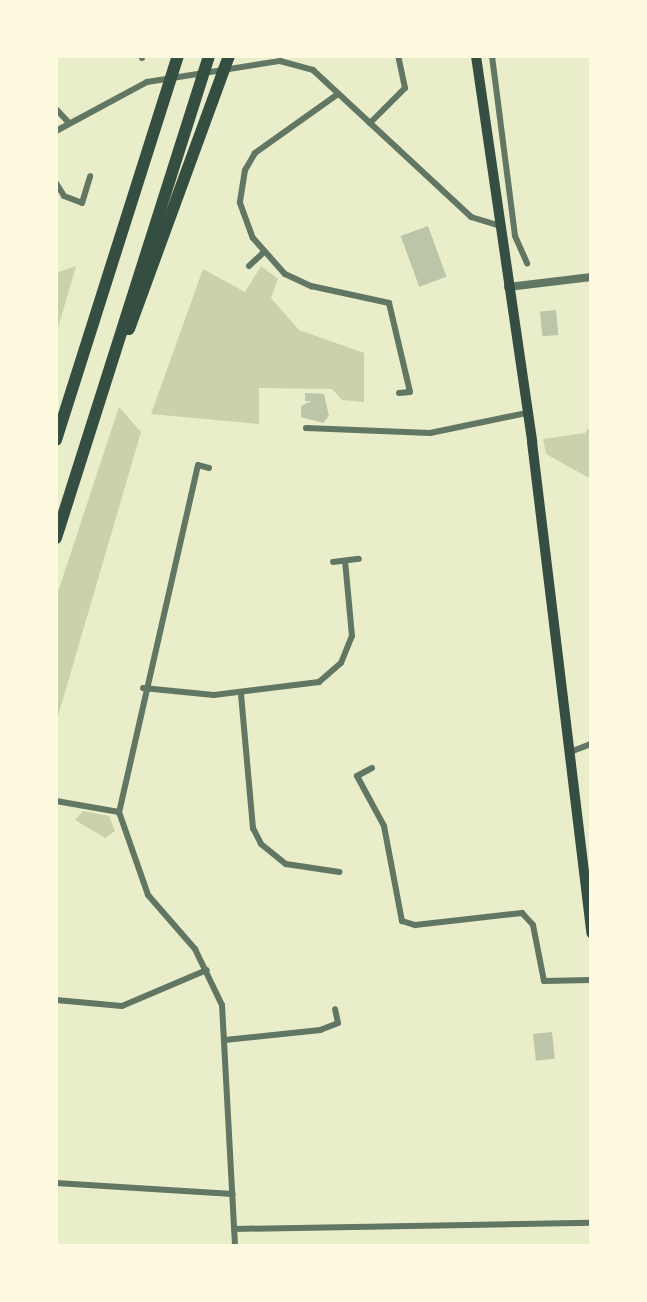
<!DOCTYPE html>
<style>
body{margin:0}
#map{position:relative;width:647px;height:1302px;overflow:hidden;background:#e9edc9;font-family:Arial,sans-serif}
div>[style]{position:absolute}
.green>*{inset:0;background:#cad2ad}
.building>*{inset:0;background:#bcc5a7;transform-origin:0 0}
.minor>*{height:6px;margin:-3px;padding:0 3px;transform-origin:3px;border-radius:3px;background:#617663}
.tertiary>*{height:8px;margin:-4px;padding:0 4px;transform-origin:4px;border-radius:4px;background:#617663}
.primary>*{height:10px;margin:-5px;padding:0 5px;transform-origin:5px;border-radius:5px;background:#344e41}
.motorway>*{height:12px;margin:-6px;padding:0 6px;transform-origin:6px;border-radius:6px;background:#344e41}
span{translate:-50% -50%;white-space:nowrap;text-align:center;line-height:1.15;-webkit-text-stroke:5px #fefae0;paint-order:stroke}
.frame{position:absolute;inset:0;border:58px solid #fefae0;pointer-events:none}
</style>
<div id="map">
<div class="green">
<i style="clip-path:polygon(76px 266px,56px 335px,56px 273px)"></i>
<i style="clip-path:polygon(261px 266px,278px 279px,271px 298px,299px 330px,364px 353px,364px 402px,342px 400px,332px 389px,259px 388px,259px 424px,151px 414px,203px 269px,245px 292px)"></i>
<i style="clip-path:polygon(119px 407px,141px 432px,56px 723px,56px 598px)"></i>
<i style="clip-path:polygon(591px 425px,591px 479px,546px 454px,543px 439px,585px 433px)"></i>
<i style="clip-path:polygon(83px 811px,109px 816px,115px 831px,105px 838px,75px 820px)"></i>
</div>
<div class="building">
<i style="left:428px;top:226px;width:54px;height:29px;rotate:70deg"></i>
<i style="left:556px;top:310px;width:25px;height:16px;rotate:85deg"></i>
<i style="clip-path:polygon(305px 393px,324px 394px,329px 416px,323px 423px,301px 417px,301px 406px,312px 401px,305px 401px)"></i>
<i style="left:552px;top:1032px;width:27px;height:19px;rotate:84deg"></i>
</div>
<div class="minor">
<i style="left:142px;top:56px;width:2px;rotate:90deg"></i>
<i style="left:492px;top:56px;width:181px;rotate:82.7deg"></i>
<i style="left:515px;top:236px;width:30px;rotate:66deg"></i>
<i style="left:338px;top:94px;width:102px;rotate:144.6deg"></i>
<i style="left:255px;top:153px;width:20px;rotate:120deg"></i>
<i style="left:245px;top:170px;width:33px;rotate:99deg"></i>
<i style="left:240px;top:203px;width:37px;rotate:70deg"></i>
<i style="left:253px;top:238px;width:48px;rotate:48.4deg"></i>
<i style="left:285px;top:274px;width:29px;rotate:25deg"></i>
<i style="left:311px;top:286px;width:80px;rotate:12.3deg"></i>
<i style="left:389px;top:303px;width:91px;rotate:76.7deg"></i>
<i style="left:410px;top:392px;width:11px;rotate:175deg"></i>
<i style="left:56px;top:109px;width:18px;rotate:47deg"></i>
<i style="left:370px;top:123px;width:49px;rotate:-45deg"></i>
<i style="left:405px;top:88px;width:33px;rotate:-102deg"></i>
<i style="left:56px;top:131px;width:103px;rotate:-28.3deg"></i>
<i style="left:147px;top:82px;width:135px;rotate:-9deg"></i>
<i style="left:280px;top:61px;width:34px;rotate:15deg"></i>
<i style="left:313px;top:70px;width:216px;rotate:42.9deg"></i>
<i style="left:471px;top:217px;width:28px;rotate:17deg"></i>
<i style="left:56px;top:183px;width:15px;rotate:58deg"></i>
<i style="left:64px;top:196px;width:19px;rotate:21deg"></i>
<i style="left:82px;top:203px;width:28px;rotate:-73deg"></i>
<i style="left:249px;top:266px;width:19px;rotate:-43deg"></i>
<i style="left:306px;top:428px;width:124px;rotate:2.3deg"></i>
<i style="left:430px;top:433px;width:99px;rotate:-11.7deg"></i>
<i style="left:209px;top:468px;width:11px;rotate:-165deg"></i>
<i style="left:198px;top:465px;width:356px;rotate:102.8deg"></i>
<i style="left:119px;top:812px;width:88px;rotate:70.7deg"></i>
<i style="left:148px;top:895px;width:72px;rotate:49deg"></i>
<i style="left:195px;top:949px;width:62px;rotate:64.3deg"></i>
<i style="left:222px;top:1005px;width:241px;rotate:86.9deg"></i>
<i style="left:333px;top:562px;width:26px;rotate:-7deg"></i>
<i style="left:143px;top:688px;width:71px;rotate:5.6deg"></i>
<i style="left:214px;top:695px;width:106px;rotate:-7.1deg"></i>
<i style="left:319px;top:682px;width:29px;rotate:-41deg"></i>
<i style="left:341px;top:663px;width:29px;rotate:-68deg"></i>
<i style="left:352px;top:636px;width:75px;rotate:-95.3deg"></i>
<i style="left:241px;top:694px;width:135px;rotate:84.9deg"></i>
<i style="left:253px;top:828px;width:18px;rotate:63deg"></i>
<i style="left:261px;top:844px;width:32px;rotate:39deg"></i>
<i style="left:286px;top:864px;width:54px;rotate:8.6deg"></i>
<i style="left:570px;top:752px;width:22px;rotate:-21deg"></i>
<i style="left:372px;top:768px;width:17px;rotate:152deg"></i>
<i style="left:357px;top:776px;width:57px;rotate:61.6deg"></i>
<i style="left:384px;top:826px;width:97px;rotate:79.3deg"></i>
<i style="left:402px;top:921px;width:14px;rotate:17deg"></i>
<i style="left:415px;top:925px;width:108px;rotate:-6.4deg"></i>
<i style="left:522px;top:913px;width:16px;rotate:47deg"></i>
<i style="left:533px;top:925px;width:57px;rotate:78.9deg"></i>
<i style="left:544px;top:981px;width:47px;rotate:-1.2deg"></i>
<i style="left:56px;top:801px;width:64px;rotate:9.9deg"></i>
<i style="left:56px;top:1000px;width:66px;rotate:5.2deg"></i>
<i style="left:122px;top:1006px;width:92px;rotate:-23deg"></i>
<i style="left:225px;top:1040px;width:96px;rotate:-6deg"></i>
<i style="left:320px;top:1030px;width:19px;rotate:-21deg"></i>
<i style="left:338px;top:1023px;width:14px;rotate:-102deg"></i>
<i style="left:56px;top:1183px;width:177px;rotate:3.6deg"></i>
<i style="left:234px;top:1229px;width:357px;rotate:-1deg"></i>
</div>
<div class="tertiary">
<i style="left:508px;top:287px;width:84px;rotate:-6.9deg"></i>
</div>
<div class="primary">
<i style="left:476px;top:56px;width:390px;rotate:81.7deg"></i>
<i style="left:532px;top:442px;width:495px;rotate:83.1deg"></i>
</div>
<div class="motorway">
<i style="left:129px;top:329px;width:291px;rotate:-69.9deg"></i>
<i style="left:56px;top:440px;width:403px;rotate:-72.4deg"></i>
<i style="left:56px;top:538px;width:506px;rotate:-72.39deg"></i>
</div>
<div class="frame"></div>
</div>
